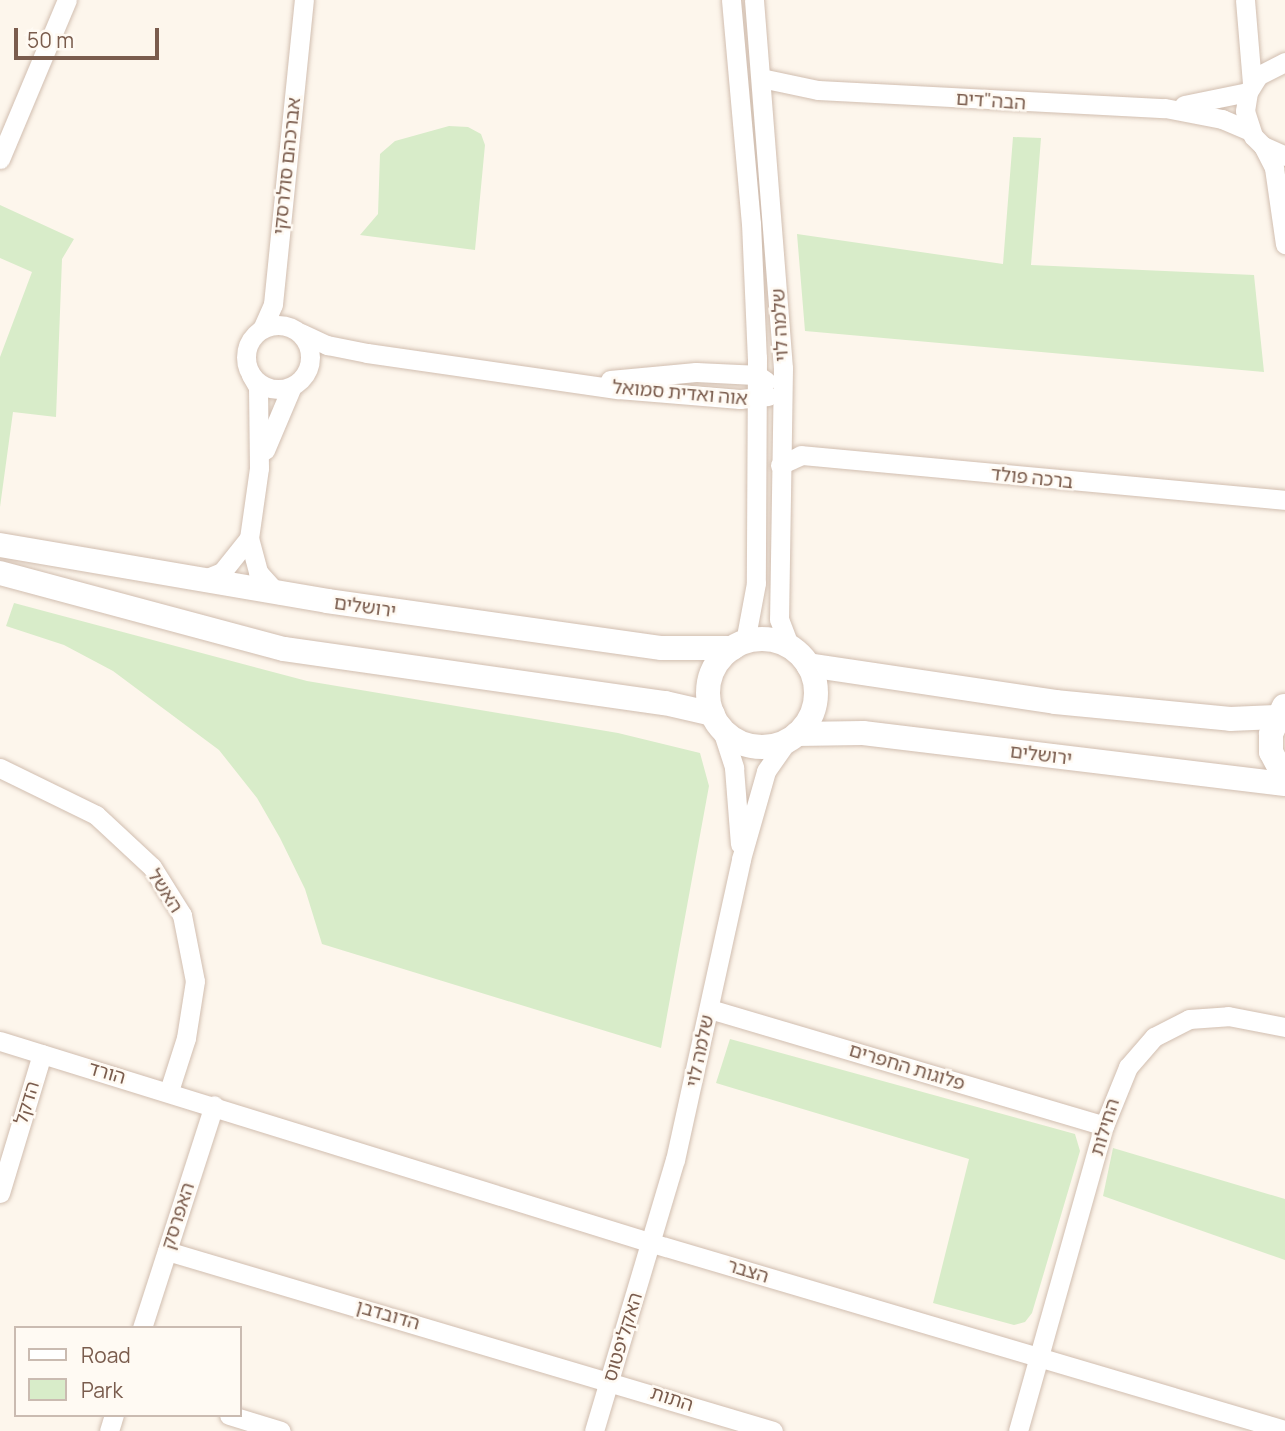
<!DOCTYPE html>
<meta charset="utf-8">
<style>
body{margin:0}
#map{position:relative;width:1285px;height:1431px;overflow:hidden;background:#fdf6ec;font-family:Manrope,"Noto Sans Hebrew",sans-serif}
div>[style]{position:absolute}
.green>*{inset:0;background:#d8ecc9}
.roads{filter:drop-shadow(0 0 2px #d1beb0) drop-shadow(0 0 2px #d1beb0)}
.minor>*{height:19px;margin:-9.5px;padding:0 9.5px;transform-origin:9.5px;border-radius:9.5px;background:#fff}
.minor>.ring{margin:-9.5px;padding:0;box-sizing:content-box;background:none;border:19px solid #fff;border-radius:50%}
.tertiary>*{height:24px;margin:-12px;padding:0 12px;transform-origin:12px;border-radius:12px;background:#fff}
.tertiary>.ring{margin:-12px;padding:0;box-sizing:content-box;background:none;border:24px solid #fff;border-radius:50%}
span{translate:-50% -50%;white-space:nowrap;text-align:center;line-height:1.15;-webkit-text-stroke:5px #fffaf3;paint-order:stroke}
.street-label{font-size:19px;color:#7a5c4d}
.legend{position:absolute;left:14px;top:1326px;width:228px;height:91px;box-sizing:border-box;background:#fffaf3;border:2px solid #cabbb1;margin:0;padding:9px 12px;list-style:none;font-size:21px;color:#7a5c4d}
.legend li{display:flex;align-items:center;gap:14px;height:35px}
.legend b{width:35px;border:2px solid #cabbb1}
.scale{position:absolute;left:14px;top:28px;width:145px;height:32px;box-sizing:border-box;border:4px solid #7a5c4d;border-top:0;padding-left:9px;font-size:21px;line-height:24px;white-space:nowrap;color:#7a5c4d;-webkit-text-stroke:5px #fffaf3;paint-order:stroke}
</style>
<div id="map">
<div class="green">
<i style="clip-path:polygon(449px 126px,468px 127px,481px 134px,485px 145px,475px 250px,360px 235px,378px 214px,380px 154px,395px 141px)"></i>
<i style="clip-path:polygon(1013px 137px,1041px 138px,1031px 265px,1254px 275px,1264px 372px,805px 331px,797px 234px,1003px 264px)"></i>
<i style="clip-path:polygon(0 205px,74px 239px,62px 259px,56px 417px,13px 412px,0 507px,0 357px,32px 272px,0 258px)"></i>
<i style="clip-path:polygon(14px 603px,307px 681px,618px 733px,700px 753px,709px 786px,661px 1048px,322px 944px,305px 889px,280px 838px,257px 798px,219px 750px,113px 671px,64px 645px,6px 626px)"></i>
<i style="clip-path:polygon(730px 1039px,1075px 1134px,1080px 1151px,1032px 1313px,1025px 1322px,1014px 1325px,933px 1303px,969px 1159px,716px 1083px)"></i>
<i style="clip-path:polygon(1113px 1148px,1285px 1199px,1285px 1260px,1103px 1196px)"></i>
</div>
<div class="roads">
<div class="minor">
<i style="left:731px;top:0;width:224px;rotate:84.9deg"></i>
<i style="left:751px;top:223px;width:135px;rotate:87.5deg"></i>
<i style="left:757px;top:358px;width:225px;rotate:90.3deg"></i>
<i style="left:756px;top:583px;width:60px;rotate:100.6deg"></i>
<i style="left:754px;top:0;width:369px;rotate:85.5deg"></i>
<i style="left:783px;top:368px;width:251px;rotate:90.9deg"></i>
<i style="left:779px;top:619px;width:31px;rotate:69deg"></i>
<i style="left:1245px;top:0;width:84px;rotate:85.2deg"></i>
<i style="left:1285px;top:62px;width:30px;rotate:153deg"></i>
<i style="left:1258px;top:76px;width:19px;rotate:122deg"></i>
<i style="left:1248px;top:92px;width:19px;rotate:99deg"></i>
<i style="left:1245px;top:111px;width:26px;rotate:72deg"></i>
<i style="left:1253px;top:136px;width:14px;rotate:45deg"></i>
<i style="left:1263px;top:146px;width:24px;rotate:24deg"></i>
<i style="left:761px;top:78px;width:58px;rotate:11.9deg"></i>
<i style="left:818px;top:90px;width:347px;rotate:3deg"></i>
<i style="left:1165px;top:108px;width:58px;rotate:10.9deg"></i>
<i style="left:1222px;top:119px;width:30px;rotate:23deg"></i>
<i style="left:1184px;top:105px;width:65px;rotate:-11.5deg"></i>
<i style="left:1263px;top:146px;width:25px;rotate:63deg"></i>
<i style="left:1274px;top:168px;width:77px;rotate:81.8deg"></i>
<i style="left:0;top:159px;width:173px;rotate:-67.2deg"></i>
<i class="ring" style="left:246px;top:325px;width:45px;height:45px"></i>
<i style="left:262px;top:329px;width:27px;rotate:-66deg"></i>
<i style="left:273px;top:304px;width:306px;rotate:-84.2deg"></i>
<i style="left:301px;top:333px;width:29px;rotate:25deg"></i>
<i style="left:327px;top:345px;width:41px;rotate:11.3deg"></i>
<i style="left:367px;top:353px;width:254px;rotate:8.2deg"></i>
<i style="left:618px;top:389px;width:122px;rotate:4.7deg"></i>
<i style="left:740px;top:399px;width:28px;rotate:-6deg"></i>
<i style="left:251px;top:375px;width:14px;rotate:60deg"></i>
<i style="left:258px;top:387px;width:81px;rotate:89.3deg"></i>
<i style="left:259px;top:468px;width:71px;rotate:98.1deg"></i>
<i style="left:249px;top:538px;width:35px;rotate:75deg"></i>
<i style="left:258px;top:572px;width:30px;rotate:48deg"></i>
<i style="left:610px;top:380px;width:86px;rotate:-5.3deg"></i>
<i style="left:696px;top:372px;width:61px;rotate:2.8deg"></i>
<i style="left:757px;top:375px;width:11px;rotate:34deg"></i>
<i style="left:265px;top:450px;width:69px;rotate:-67.1deg"></i>
<i style="left:780px;top:465px;width:23px;rotate:-25deg"></i>
<i style="left:801px;top:455px;width:486px;rotate:5.3deg"></i>
<i style="left:202px;top:580px;width:22px;rotate:-22deg"></i>
<i style="left:222px;top:572px;width:43px;rotate:-51.5deg"></i>
<i style="left:722px;top:730px;width:40px;rotate:72deg"></i>
<i style="left:734px;top:768px;width:76px;rotate:85.5deg"></i>
<i style="left:0;top:768px;width:107px;rotate:26.1deg"></i>
<i style="left:96px;top:815px;width:76px;rotate:42.9deg"></i>
<i style="left:152px;top:867px;width:57px;rotate:58deg"></i>
<i style="left:182px;top:915px;width:67px;rotate:78.9deg"></i>
<i style="left:195px;top:981px;width:58px;rotate:99deg"></i>
<i style="left:186px;top:1038px;width:56px;rotate:107.8deg"></i>
<i style="left:710px;top:1009px;width:411px;rotate:16.5deg"></i>
<i style="left:0;top:1041px;width:683px;rotate:17.21deg"></i>
<i style="left:652px;top:1243px;width:660px;rotate:16.46deg"></i>
<i style="left:0;top:1193px;width:145px;rotate:-73.2deg"></i>
<i style="left:167px;top:1251px;width:632px;rotate:16.54deg"></i>
<i style="left:142px;top:1328px;width:234px;rotate:-72.1deg"></i>
<i style="left:229px;top:1415px;width:54px;rotate:17.1deg"></i>
<i style="left:109px;top:1431px;width:17px;rotate:-73deg"></i>
<i style="left:594px;top:1431px;width:283px;rotate:-73.4deg"></i>
<i style="left:675px;top:1160px;width:308px;rotate:-77.6deg"></i>
<i style="left:741px;top:859px;width:91px;rotate:-74.1deg"></i>
<i style="left:766px;top:771px;width:37px;rotate:-55deg"></i>
<i style="left:1018px;top:1431px;width:317px;rotate:-74.3deg"></i>
<i style="left:1104px;top:1126px;width:64px;rotate:-67.9deg"></i>
<i style="left:1128px;top:1067px;width:40px;rotate:-49deg"></i>
<i style="left:1154px;top:1037px;width:39px;rotate:-27deg"></i>
<i style="left:1189px;top:1019px;width:39px;rotate:-4deg"></i>
<i style="left:1228px;top:1016px;width:58px;rotate:10.9deg"></i>
</div>
<div class="tertiary">
<i style="left:0;top:545px;width:332px;rotate:9.7deg"></i>
<i style="left:327px;top:601px;width:338px;rotate:8deg"></i>
<i style="left:662px;top:648px;width:71px"></i>
<i style="left:0;top:573px;width:294px;rotate:15deg"></i>
<i style="left:284px;top:649px;width:385px;rotate:8.1deg"></i>
<i style="left:665px;top:703px;width:49px;rotate:12.9deg"></i>
<i class="ring" style="left:708px;top:639px;width:84px;height:84px"></i>
<i style="left:808px;top:665px;width:250px;rotate:8.5deg"></i>
<i style="left:1055px;top:702px;width:176px;rotate:5.5deg"></i>
<i style="left:1230px;top:719px;width:46px;rotate:-2.5deg"></i>
<i style="left:1284px;top:706px;width:31px;rotate:115deg"></i>
<i style="left:1271px;top:734px;width:18px;rotate:90deg"></i>
<i style="left:1271px;top:752px;width:30px;rotate:62deg"></i>
<i style="left:797px;top:734px;width:66px;rotate:-0.9deg"></i>
<i style="left:863px;top:733px;width:425px;rotate:6.9deg"></i>
</div>
</div>
<div class="street-label">
<span style="left:991px;top:101px;rotate:4deg">הבה"דים</span>
<span style="left:287px;top:166px;rotate:-84deg">אברכהם סולרסקי</span>
<span style="left:780px;top:325px;rotate:-93deg">שלמה לוי</span>
<span style="left:680px;top:393px;rotate:5deg">אוה ואדית סמואל</span>
<span style="left:1032px;top:478px;rotate:6deg">ברכה פולד</span>
<span style="left:365px;top:607px;rotate:8deg">ירושלים</span>
<span style="left:1041px;top:755px;rotate:7deg">ירושלים</span>
<span style="left:165px;top:891px;rotate:57deg">האשל</span>
<span style="left:700px;top:1051px;rotate:-78deg">שלמה לוי</span>
<span style="left:907px;top:1067px;rotate:17deg">פלוגות החפרים</span>
<span style="left:107px;top:1073px;rotate:16deg">הורד</span>
<span style="left:27px;top:1103px;rotate:-73deg">הדקל</span>
<span style="left:1105px;top:1127px;rotate:-73deg">החילות</span>
<span style="left:178px;top:1216px;rotate:-72deg">האפרסק</span>
<span style="left:748px;top:1271px;rotate:17deg">הצבר</span>
<span style="left:388px;top:1315px;rotate:16deg">הדובדבן</span>
<span style="left:623px;top:1337px;rotate:-73deg">האקליפטוס</span>
<span style="left:672px;top:1399px;rotate:18deg">התות</span>
</div>
<ul class="legend">
<li><b style="height:9px;background:#fff"></b>Road</li>
<li><b style="height:19px;background:#d8ecc9"></b>Park</li>
</ul>
<div class="scale">50 m</div>
</div>
